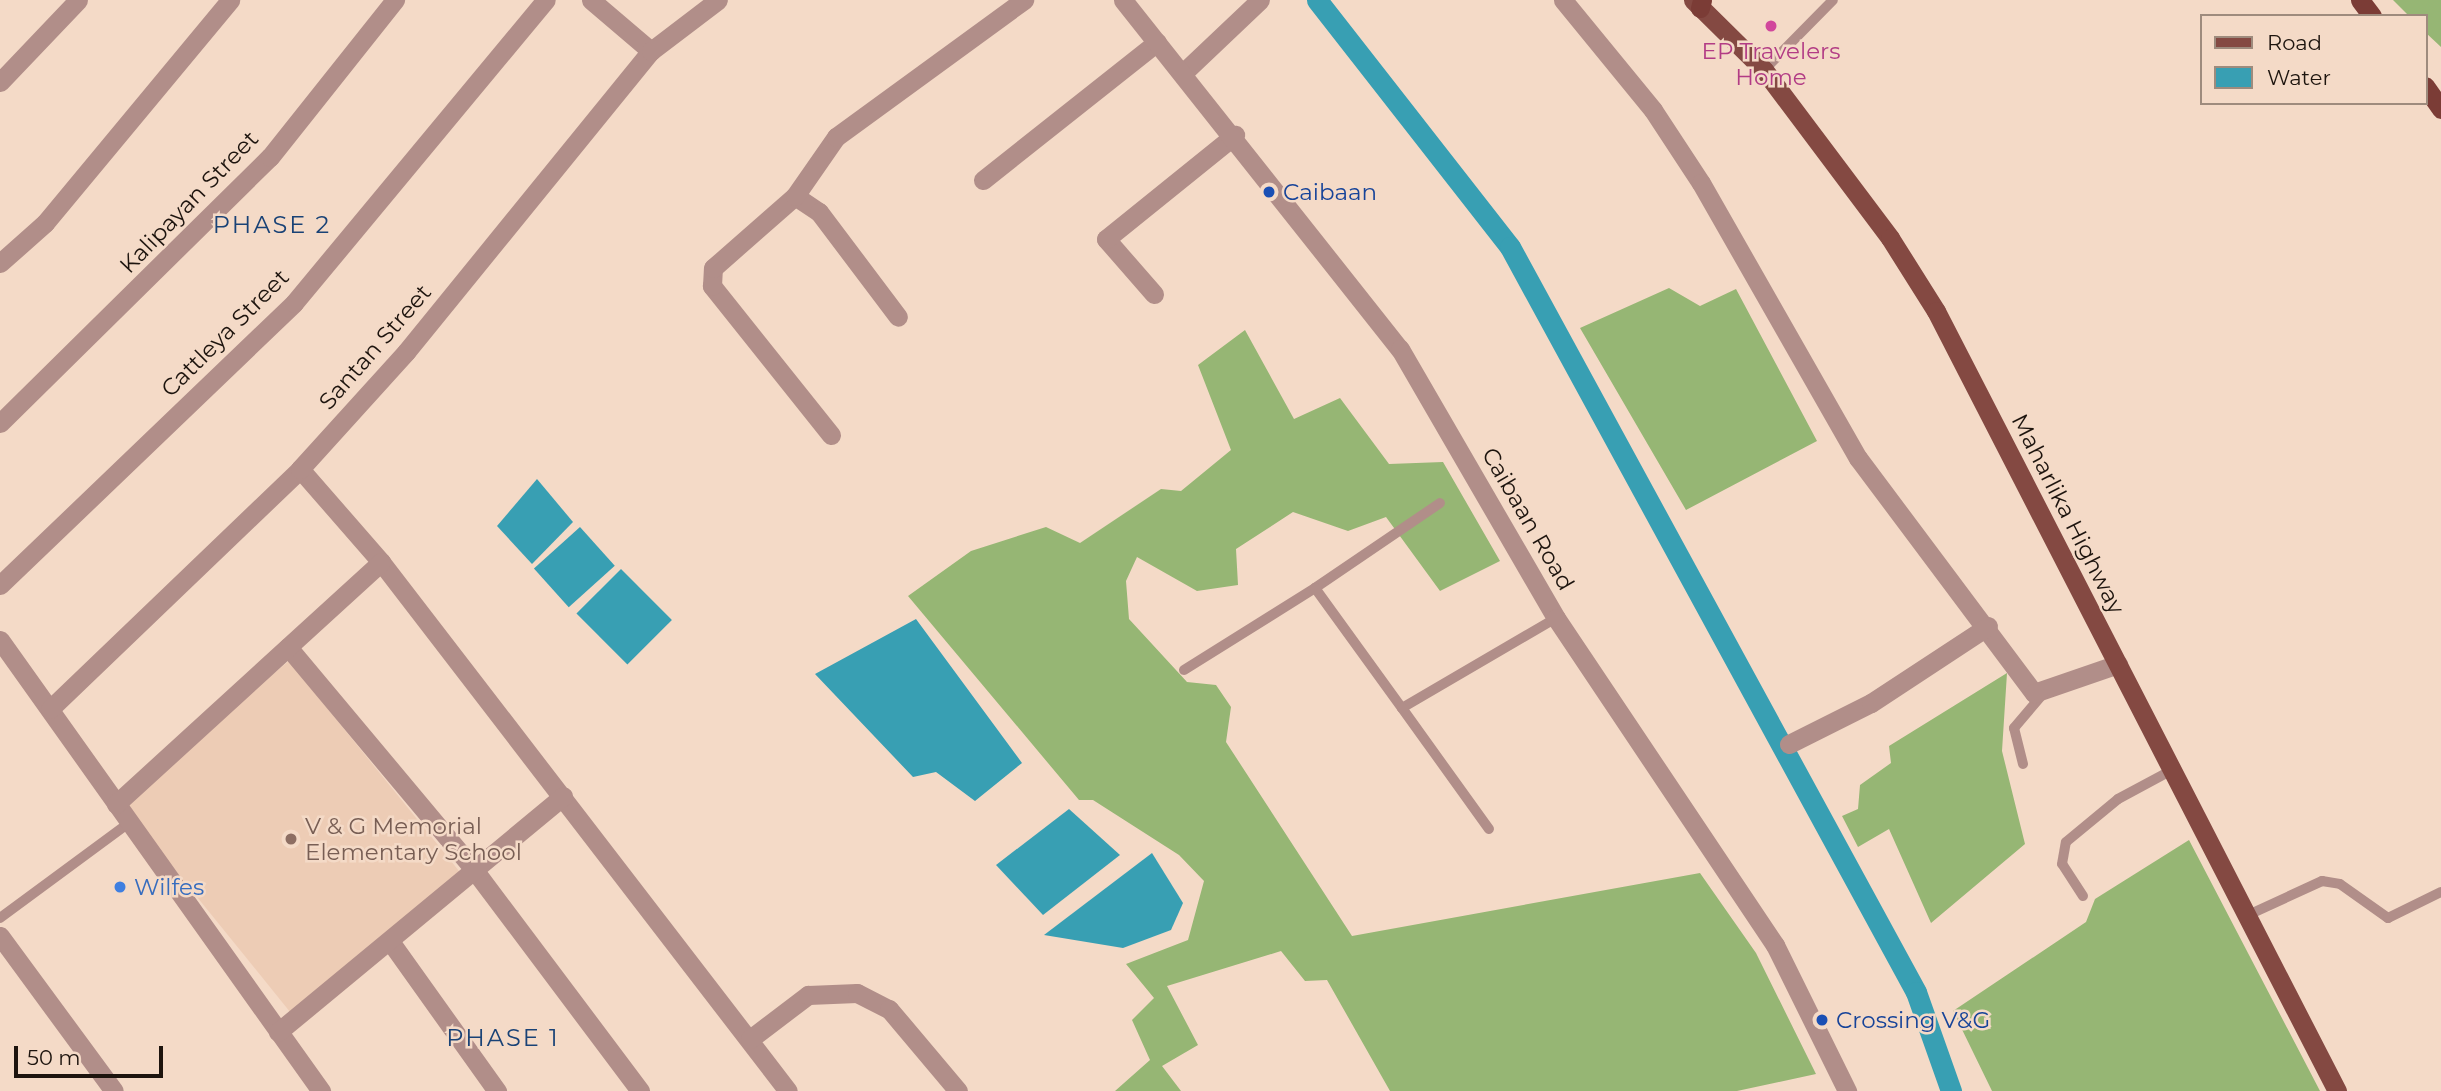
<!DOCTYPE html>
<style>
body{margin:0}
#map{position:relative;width:2441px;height:1091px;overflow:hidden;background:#f4dac7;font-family:Montserrat,sans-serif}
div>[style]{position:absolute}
.built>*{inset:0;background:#edccb5;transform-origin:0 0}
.forest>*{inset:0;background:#96b674}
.water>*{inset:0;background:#389fb3;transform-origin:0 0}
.canal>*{height:21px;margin:-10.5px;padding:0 10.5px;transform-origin:10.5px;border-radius:10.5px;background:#389fb3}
.service>*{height:10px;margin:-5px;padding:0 5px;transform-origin:5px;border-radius:5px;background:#b18e89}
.minor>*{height:19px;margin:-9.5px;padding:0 9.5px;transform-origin:9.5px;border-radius:9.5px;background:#b18e89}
.tertiary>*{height:19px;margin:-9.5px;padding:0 9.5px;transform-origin:9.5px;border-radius:9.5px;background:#b18e89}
.primary>*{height:19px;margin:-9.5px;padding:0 9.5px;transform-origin:9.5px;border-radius:9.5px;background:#844942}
.trunk>*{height:19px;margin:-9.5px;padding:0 9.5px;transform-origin:9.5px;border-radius:9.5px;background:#7b3c36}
.dots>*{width:19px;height:19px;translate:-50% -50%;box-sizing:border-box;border:4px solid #f4dac7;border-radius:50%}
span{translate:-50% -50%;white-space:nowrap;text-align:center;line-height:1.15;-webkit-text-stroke:5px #f4dac7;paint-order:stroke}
.hotel-label{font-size:23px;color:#b23c85}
.transit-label{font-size:23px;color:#164399}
.left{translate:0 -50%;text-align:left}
.street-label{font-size:23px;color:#1d140e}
.education-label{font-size:23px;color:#785e54}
.shop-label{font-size:23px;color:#366cbe}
.neighbourhood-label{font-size:24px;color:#194276;letter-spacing:2px}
.legend{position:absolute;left:2200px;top:14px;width:228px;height:91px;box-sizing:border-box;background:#f4dac7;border:2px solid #9e8b7d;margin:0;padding:9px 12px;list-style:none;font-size:21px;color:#1d140e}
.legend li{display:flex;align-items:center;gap:14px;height:35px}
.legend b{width:35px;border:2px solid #9e8b7d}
.scale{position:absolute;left:14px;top:1046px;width:149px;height:32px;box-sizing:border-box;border:4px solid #1d140e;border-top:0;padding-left:9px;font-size:21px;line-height:24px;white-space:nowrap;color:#1d140e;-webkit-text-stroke:5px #f4dac7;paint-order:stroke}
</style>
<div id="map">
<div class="built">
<i style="left:289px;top:661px;width:275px;height:220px;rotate:51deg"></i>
</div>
<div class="forest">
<i style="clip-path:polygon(2393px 0,2441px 0,2441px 47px,2425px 32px,2425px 16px,2409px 16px)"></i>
<i style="clip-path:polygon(1669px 288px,1700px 306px,1736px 289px,1817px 441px,1686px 510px,1580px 328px)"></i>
<i style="clip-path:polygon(1245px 330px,1294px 419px,1340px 398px,1389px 464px,1443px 462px,1500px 561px,1440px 591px,1386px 517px,1348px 531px,1293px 512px,1236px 549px,1238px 585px,1197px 591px,1137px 557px,1126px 581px,1129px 619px,1187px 682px,1216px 685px,1231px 707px,1226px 742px,1352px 936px,1700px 873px,1756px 953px,1816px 1074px,1737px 1091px,1390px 1091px,1327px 980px,1305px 981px,1281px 951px,1167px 986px,1198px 1045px,1162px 1066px,1181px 1091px,1115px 1091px,1150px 1060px,1132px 1020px,1154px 998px,1126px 964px,1188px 940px,1204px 881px,1179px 855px,1093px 800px,1079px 800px,908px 596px,971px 551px,1046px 527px,1080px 543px,1161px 489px,1181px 491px,1231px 450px,1198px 365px)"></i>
<i style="clip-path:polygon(2007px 673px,2002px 751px,2025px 844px,1931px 923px,1889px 829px,1858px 847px,1842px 816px,1858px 809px,1860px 785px,1891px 763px,1889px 746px)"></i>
<i style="clip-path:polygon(2189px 840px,2320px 1091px,1992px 1091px,1953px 1011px,2086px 922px,2095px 899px)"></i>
</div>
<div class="water">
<i style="clip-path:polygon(537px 479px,573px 522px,532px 564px,497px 526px)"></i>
<i style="left:580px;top:527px;width:52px;height:62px;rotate:48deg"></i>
<i style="left:621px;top:569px;width:72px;height:63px;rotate:45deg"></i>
<i style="clip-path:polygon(916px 619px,1022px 763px,975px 801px,936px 772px,913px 777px,815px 674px)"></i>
<i style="clip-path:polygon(1069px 809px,1120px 855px,1043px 915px,996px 865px)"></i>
<i style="clip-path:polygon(1152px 853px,1183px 903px,1171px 930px,1123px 948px,1044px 935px)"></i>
</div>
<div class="canal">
<i style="left:1317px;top:0;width:313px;rotate:52deg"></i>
<i style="left:1510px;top:247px;width:848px;rotate:61.41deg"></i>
<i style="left:1916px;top:992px;width:105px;rotate:70.5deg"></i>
</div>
<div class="service">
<i style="left:1764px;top:70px;width:98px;rotate:-45.4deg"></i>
<i style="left:1315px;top:588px;width:151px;rotate:-34.2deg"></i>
<i style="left:1184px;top:670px;width:155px;rotate:-32deg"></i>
<i style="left:1315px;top:588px;width:148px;rotate:54.1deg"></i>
<i style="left:1402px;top:708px;width:178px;rotate:-30.3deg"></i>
<i style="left:1402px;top:708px;width:149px;rotate:54.3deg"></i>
<i style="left:2023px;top:764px;width:37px;rotate:-104deg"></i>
<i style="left:2014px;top:728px;width:43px;rotate:-49.7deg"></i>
<i style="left:2083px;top:896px;width:38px;rotate:-123deg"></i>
<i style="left:2062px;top:864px;width:22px;rotate:-80deg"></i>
<i style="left:2066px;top:842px;width:67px;rotate:-39.6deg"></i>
<i style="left:2118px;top:799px;width:61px;rotate:-28.2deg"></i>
<i style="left:2246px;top:916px;width:84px;rotate:-24.7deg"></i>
<i style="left:2322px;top:881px;width:18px;rotate:9deg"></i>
<i style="left:2340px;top:884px;width:59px;rotate:35.3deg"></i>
<i style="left:2388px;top:918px;width:59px;rotate:-26.1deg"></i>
<i style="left:0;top:918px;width:160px;rotate:-36.4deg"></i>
</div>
<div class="minor">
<i style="left:591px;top:0;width:79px;rotate:40.4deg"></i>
<i style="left:1563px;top:0;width:142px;rotate:50.7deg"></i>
<i style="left:1653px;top:110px;width:87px;rotate:56.7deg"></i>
<i style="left:1701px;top:183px;width:317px;rotate:60.3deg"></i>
<i style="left:1858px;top:458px;width:294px;rotate:53.2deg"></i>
<i style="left:2034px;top:693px;width:89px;rotate:-19deg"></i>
<i style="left:1183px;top:73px;width:106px;rotate:-43.5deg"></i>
<i style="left:0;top:82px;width:113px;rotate:-46.4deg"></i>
<i style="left:983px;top:180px;width:222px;rotate:-38.4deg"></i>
<i style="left:795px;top:196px;width:29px;rotate:34deg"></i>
<i style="left:819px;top:212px;width:131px;rotate:53deg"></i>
<i style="left:0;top:263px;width:60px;rotate:-41.6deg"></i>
<i style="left:45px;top:223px;width:290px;rotate:-50.3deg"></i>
<i style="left:1154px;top:294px;width:73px;rotate:-131.1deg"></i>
<i style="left:1106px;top:239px;width:166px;rotate:-38.9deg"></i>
<i style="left:0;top:423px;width:379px;rotate:-44.6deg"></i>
<i style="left:270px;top:157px;width:201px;rotate:-51.5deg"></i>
<i style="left:831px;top:435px;width:191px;rotate:-128.6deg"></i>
<i style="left:712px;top:286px;width:18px;rotate:-87deg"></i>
<i style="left:713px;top:268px;width:109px;rotate:-41.3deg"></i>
<i style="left:795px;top:196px;width:72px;rotate:-55.2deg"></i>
<i style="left:836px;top:137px;width:233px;rotate:-36.1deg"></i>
<i style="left:300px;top:469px;width:123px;rotate:48.9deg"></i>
<i style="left:381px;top:562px;width:667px;rotate:52.43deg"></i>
<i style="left:0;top:585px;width:407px;rotate:-43.8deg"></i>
<i style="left:294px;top:303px;width:394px;rotate:-50.3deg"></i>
<i style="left:0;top:640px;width:554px;rotate:54.56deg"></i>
<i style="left:288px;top:647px;width:292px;rotate:50.1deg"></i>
<i style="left:475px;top:871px;width:275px;rotate:53.1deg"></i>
<i style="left:50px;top:709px;width:347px;rotate:-43.8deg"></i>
<i style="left:300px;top:469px;width:158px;rotate:-47.8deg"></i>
<i style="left:406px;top:352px;width:388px;rotate:-50.9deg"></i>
<i style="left:651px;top:51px;width:84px;rotate:-37.3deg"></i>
<i style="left:1789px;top:744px;width:92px;rotate:-26.6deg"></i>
<i style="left:1871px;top:703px;width:140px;rotate:-33.3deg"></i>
<i style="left:116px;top:804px;width:359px;rotate:-42.4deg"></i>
<i style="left:0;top:936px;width:192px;rotate:53.7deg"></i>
<i style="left:392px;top:944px;width:181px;rotate:54.5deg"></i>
<i style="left:278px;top:1032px;width:370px;rotate:-39.6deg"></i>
<i style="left:750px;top:1039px;width:73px;rotate:-37.2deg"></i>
<i style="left:808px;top:995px;width:49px;rotate:-2.3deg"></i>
<i style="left:857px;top:993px;width:36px;rotate:27deg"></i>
<i style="left:889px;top:1009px;width:107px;rotate:49.9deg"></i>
</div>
<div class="tertiary">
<i style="left:1123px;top:0;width:446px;rotate:51.6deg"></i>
<i style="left:1400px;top:349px;width:311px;rotate:59.9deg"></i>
<i style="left:1556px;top:618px;width:394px;rotate:56.2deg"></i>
<i style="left:1775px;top:945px;width:163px;rotate:63.7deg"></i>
</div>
<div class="primary">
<i style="left:1693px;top:0;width:100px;rotate:44.6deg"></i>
<i style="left:1764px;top:70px;width:210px;rotate:53.1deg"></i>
<i style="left:1890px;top:238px;width:86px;rotate:57.8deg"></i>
<i style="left:1936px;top:311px;width:877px;rotate:62.79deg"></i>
</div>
<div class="trunk">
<i style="left:2360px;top:0;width:20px;rotate:53deg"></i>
<i style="left:1700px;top:8px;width:8px;rotate:-76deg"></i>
<i style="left:2425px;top:86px;width:28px;rotate:55deg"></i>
</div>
<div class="dots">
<i style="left:1771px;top:26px;background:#d1479c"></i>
<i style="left:1269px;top:192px;background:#1a4fb4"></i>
<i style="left:291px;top:839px;background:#8d6e63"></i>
<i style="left:120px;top:887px;background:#3f7fe0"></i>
<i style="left:1822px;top:1020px;background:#1a4fb4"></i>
</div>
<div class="hotel-label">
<span style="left:1771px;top:64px">EP Travelers<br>Home</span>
</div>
<div class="transit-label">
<span class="left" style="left:1283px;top:192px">Caibaan</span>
<span class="left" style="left:1836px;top:1020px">Crossing V&amp;G</span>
</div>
<div class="street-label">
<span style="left:189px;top:202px;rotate:-46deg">Kalipayan Street</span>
<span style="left:225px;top:333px;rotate:-45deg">Cattleya Street</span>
<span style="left:375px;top:347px;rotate:-49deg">Santan Street</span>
<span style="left:2068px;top:514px;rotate:63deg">Maharlika Highway</span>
<span style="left:1528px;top:519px;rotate:60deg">Caibaan Road</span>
</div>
<div class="education-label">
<span class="left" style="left:305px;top:839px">V &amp; G Memorial<br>Elementary School</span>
</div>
<div class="shop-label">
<span class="left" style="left:134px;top:887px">Wilfes</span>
</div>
<div class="neighbourhood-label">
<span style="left:272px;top:225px">PHASE 2</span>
<span style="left:503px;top:1038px">PHASE 1</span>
</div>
<ul class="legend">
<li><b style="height:9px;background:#844942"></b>Road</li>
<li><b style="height:19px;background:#389fb3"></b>Water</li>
</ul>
<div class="scale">50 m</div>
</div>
